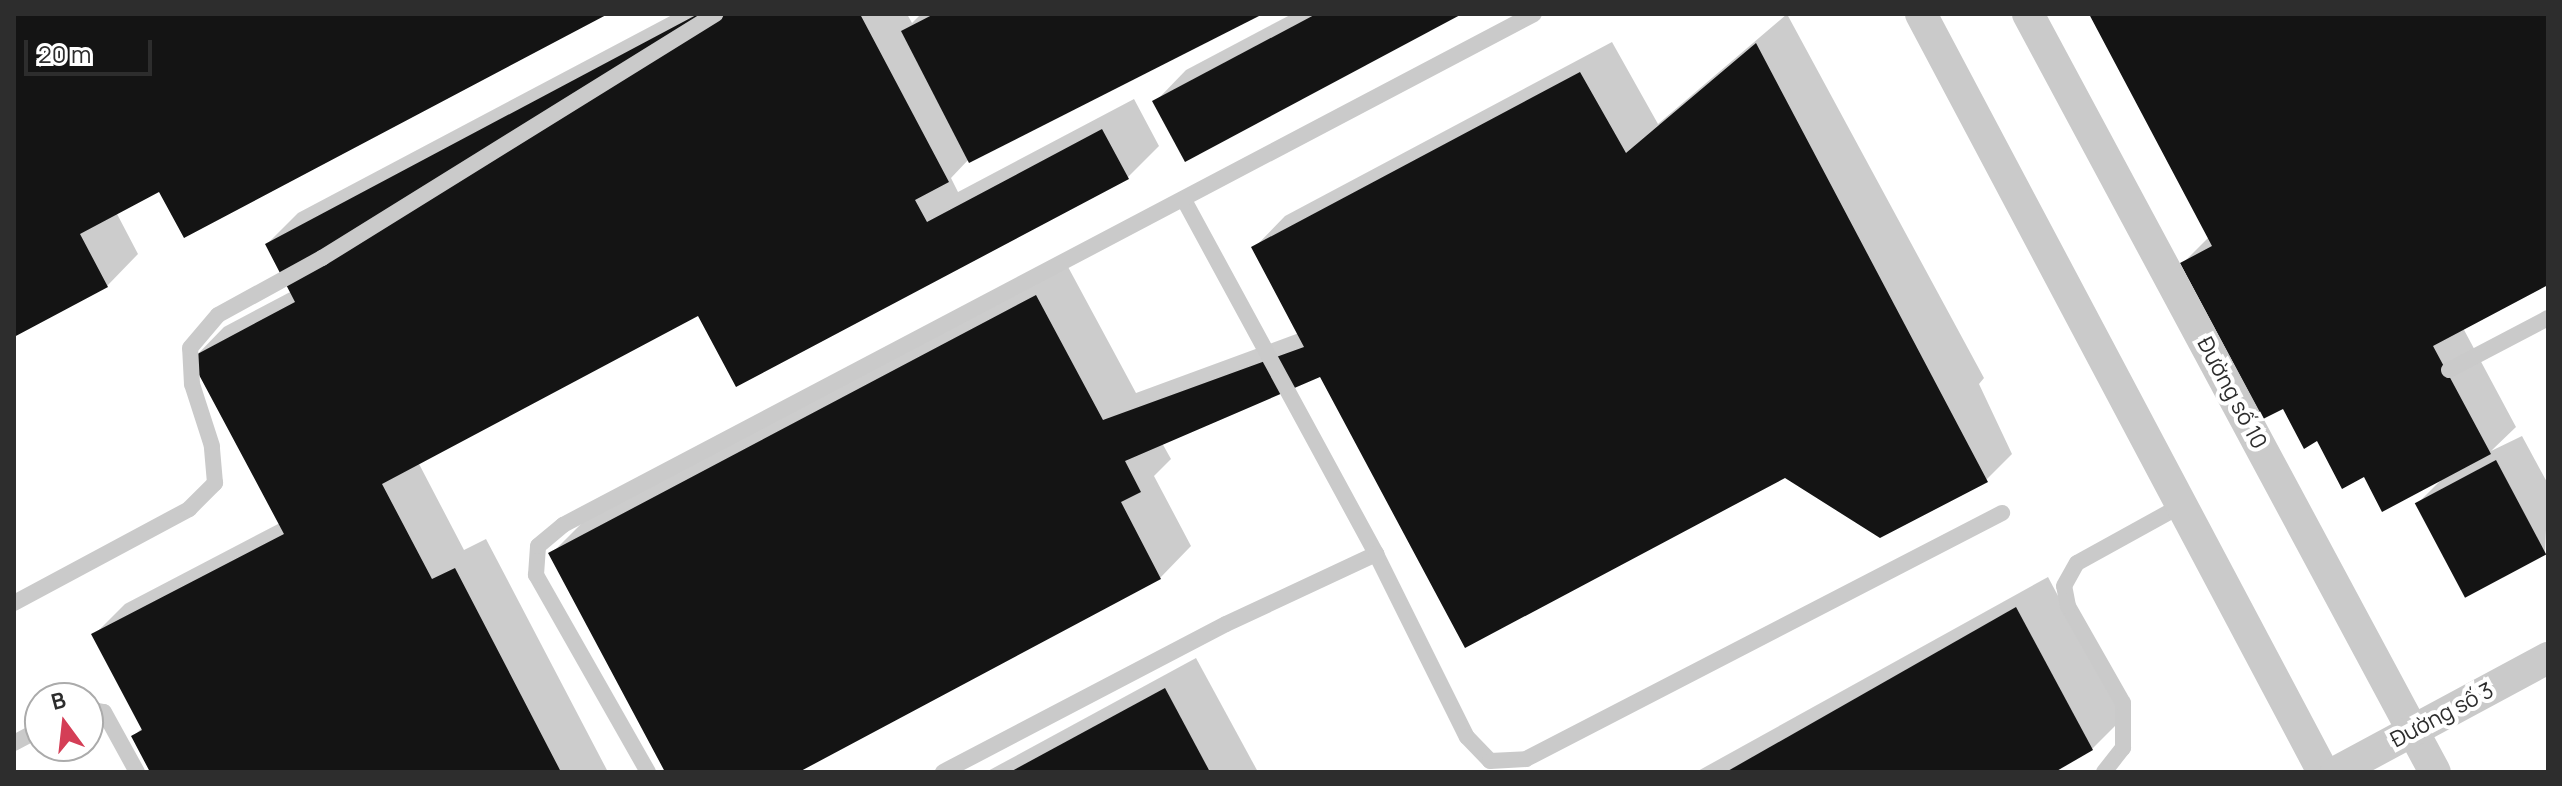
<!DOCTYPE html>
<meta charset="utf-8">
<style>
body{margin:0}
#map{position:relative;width:2562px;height:786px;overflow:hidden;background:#fff;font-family:Manrope,sans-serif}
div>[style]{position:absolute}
.shadow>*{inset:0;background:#0003}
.building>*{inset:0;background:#141414;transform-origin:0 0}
.service>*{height:16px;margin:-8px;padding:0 8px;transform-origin:8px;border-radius:8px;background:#cacaca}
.minor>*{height:32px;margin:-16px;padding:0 16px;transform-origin:16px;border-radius:16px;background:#cacaca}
span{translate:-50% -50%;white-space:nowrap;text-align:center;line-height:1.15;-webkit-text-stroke:8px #fff;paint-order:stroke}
.street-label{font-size:22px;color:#2d2d2d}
.frame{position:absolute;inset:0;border:16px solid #2d2d2d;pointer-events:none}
.north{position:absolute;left:24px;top:682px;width:80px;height:80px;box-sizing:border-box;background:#fff;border:2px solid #ababab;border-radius:50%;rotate:345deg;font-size:22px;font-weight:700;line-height:32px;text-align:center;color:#2d2d2d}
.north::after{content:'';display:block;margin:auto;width:28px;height:36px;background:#d43e56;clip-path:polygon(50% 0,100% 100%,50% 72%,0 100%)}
.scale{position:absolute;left:24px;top:40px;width:128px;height:36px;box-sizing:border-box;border:4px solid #2d2d2d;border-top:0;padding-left:10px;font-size:24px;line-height:28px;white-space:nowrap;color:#2d2d2d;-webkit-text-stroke:6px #fff;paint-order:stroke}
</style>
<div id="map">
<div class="shadow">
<i style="clip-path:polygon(14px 14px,604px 14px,160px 189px,116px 212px,138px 254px,107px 286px,14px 335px)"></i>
<i style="clip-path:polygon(674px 14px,907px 14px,912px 23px,921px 14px,1258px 14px,969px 159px,951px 178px,958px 192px,1134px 99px,1159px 146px,1128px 177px,699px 313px,418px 462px,464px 550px,486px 539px,608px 772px,153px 772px,134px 736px,142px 728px,94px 635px,125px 604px,280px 523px,193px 359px,224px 327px,292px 291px,267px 244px,298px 213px)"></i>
<i style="clip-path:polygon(1292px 14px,1458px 14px,1155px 102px,1186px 70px)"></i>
<i style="clip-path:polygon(1787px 14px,1984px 378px,1979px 384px,2012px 454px,1986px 480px,1784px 476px,1320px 373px,1162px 443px,1171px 459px,1154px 476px,1191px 546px,1160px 578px,794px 772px,667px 772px,551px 554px,582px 523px,1067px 265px,1136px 393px,1299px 333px,1254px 248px,1285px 216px,1612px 42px,1658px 124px)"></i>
<i style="clip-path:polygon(2092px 14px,2548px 14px,2548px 283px,2463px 328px,2516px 427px,2491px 451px,2522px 436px,2548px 484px,2545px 553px,2417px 504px,2441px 480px,2365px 474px,2284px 406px,2183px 263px,2209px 237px)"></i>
<i style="clip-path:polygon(2048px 577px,2123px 718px,2092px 749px,2051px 772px,1696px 772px)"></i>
<i style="clip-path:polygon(1196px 658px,1258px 772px,986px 772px)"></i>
</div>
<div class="building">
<i style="clip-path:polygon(14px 14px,608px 14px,184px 238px,159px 192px,80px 234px,108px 287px,14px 337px)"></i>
<i style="clip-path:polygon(698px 14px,860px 14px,949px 182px,915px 200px,927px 222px,1102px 129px,1129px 179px,736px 387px,698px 316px,382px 484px,432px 579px,455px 568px,561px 772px,150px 772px,131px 736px,142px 730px,91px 634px,284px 534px,190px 358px,295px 302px,265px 244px)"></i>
<i style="clip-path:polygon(934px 14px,1263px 14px,969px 163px,901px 31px)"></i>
<i style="clip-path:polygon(1316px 14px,1462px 14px,1185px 162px,1152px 101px)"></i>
<i style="clip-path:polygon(2089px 14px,2548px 14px,2548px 285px,2433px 346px,2491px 454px,2382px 512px,2364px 477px,2342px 489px,2317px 441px,2304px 449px,2283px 409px,2263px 419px,2180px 263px,2212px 246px)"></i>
<i style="clip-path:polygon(1756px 43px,1988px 482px,1880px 538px,1785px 478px,1465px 648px,1320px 377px,1125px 461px,1141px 492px,1121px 502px,1161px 579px,799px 772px,665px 772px,548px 553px,1036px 295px,1103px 420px,1304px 347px,1251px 247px,1580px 72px,1626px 153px)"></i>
<i style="left:2496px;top:460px;width:107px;height:92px;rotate:62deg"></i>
<i style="clip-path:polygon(2016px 607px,2093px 750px,2055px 772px,1726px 772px)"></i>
<i style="clip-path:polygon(1165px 688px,1210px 772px,1010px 772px)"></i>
</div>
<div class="service">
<i style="left:1184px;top:200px;width:403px;rotate:61.5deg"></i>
<i style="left:2449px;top:370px;width:112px;rotate:-27.7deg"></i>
<i style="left:14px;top:603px;width:199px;rotate:-28.2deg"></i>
<i style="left:189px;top:509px;width:37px;rotate:-45deg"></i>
<i style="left:215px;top:483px;width:37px;rotate:-95deg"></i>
<i style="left:212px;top:446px;width:65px;rotate:-107.9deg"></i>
<i style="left:192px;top:384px;width:36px;rotate:-93deg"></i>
<i style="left:190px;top:348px;width:43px;rotate:-49.7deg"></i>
<i style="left:218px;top:315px;width:119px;rotate:-28.7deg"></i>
<i style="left:322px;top:258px;width:463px;rotate:-31.8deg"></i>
<i style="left:88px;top:709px;width:16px;rotate:11deg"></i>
<i style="left:104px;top:712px;width:68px;rotate:61.2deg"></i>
<i style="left:14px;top:743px;width:30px;rotate:-28deg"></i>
<i style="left:648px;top:772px;width:227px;rotate:-119.6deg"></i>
<i style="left:536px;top:575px;width:29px;rotate:-86deg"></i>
<i style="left:538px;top:546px;width:33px;rotate:-40deg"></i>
<i style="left:563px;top:525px;width:1097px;rotate:-27.76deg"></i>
<i style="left:943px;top:772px;width:319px;rotate:-27.6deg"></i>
<i style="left:1226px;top:624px;width:166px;rotate:-25deg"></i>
<i style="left:1376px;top:554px;width:204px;rotate:63.6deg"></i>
<i style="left:1467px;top:737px;width:33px;rotate:46deg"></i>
<i style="left:1490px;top:761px;width:36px;rotate:-3deg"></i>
<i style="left:1526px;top:759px;width:536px;rotate:-27.33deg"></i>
<i style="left:2104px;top:772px;width:31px;rotate:-52deg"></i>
<i style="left:2123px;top:748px;width:45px;rotate:-90deg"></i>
<i style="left:2123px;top:703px;width:112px;rotate:-119.6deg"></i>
<i style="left:2068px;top:606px;width:20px;rotate:-101deg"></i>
<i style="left:2064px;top:586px;width:26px;rotate:-61deg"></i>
<i style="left:2077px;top:563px;width:120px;rotate:-28.9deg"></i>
</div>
<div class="minor">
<i style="left:1921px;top:14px;width:858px;rotate:62.06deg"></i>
<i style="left:2028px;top:14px;width:860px;rotate:61.77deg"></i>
<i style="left:2336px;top:772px;width:241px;rotate:-28.3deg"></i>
</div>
<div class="street-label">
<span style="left:2232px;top:393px;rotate:62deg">Đường số 10</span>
<span style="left:2442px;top:715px;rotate:-28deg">Đường số 3</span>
</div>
<div class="frame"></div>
<div class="north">B</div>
<div class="scale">20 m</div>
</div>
